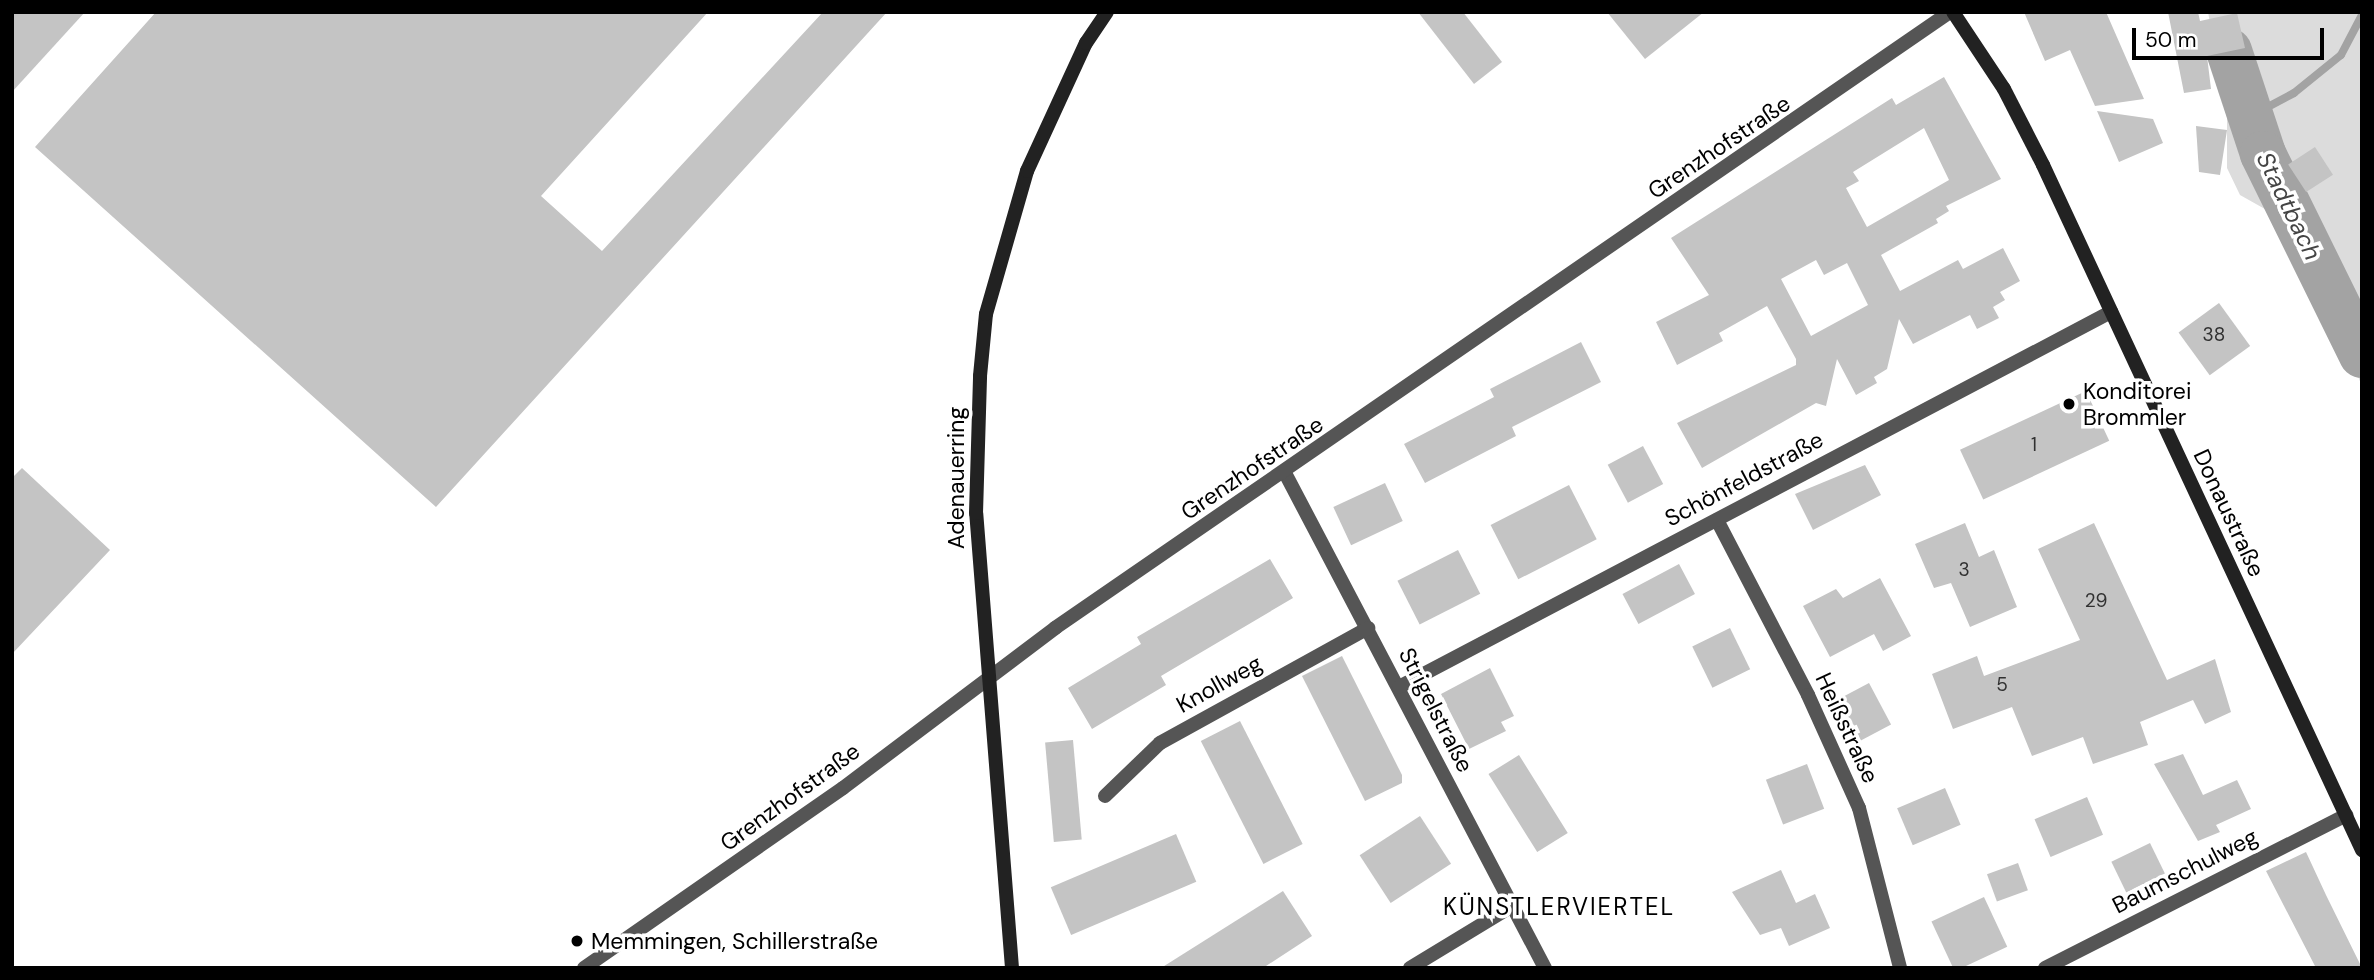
<!DOCTYPE html>
<meta charset="utf-8">
<style>
body{margin:0}
#map{position:relative;width:2374px;height:980px;overflow:hidden;background:#fff;font-family:"DM Sans",sans-serif}
div>[style]{position:absolute}
.green>*{inset:0;background:#dcdcdc}
.stream>*{height:8px;margin:-4px;padding:0 4px;transform-origin:4px;border-radius:4px;background:#a3a3a3}
.river>*{height:46px;margin:-23px;padding:0 23px;transform-origin:23px;border-radius:23px;background:#a3a3a3}
.building>*{inset:0;background:#c4c4c4;transform-origin:0 0}
.street>*{height:14px;margin:-7px;padding:0 7px;transform-origin:7px;border-radius:7px;background:#555}
.secondary>*{height:14px;margin:-7px;padding:0 7px;transform-origin:7px;border-radius:7px;background:#222}
.dots>*{width:19px;height:19px;translate:-50% -50%;box-sizing:border-box;border:4px solid #fff;border-radius:50%}
span{translate:-50% -50%;white-space:nowrap;text-align:center;line-height:1.15;-webkit-text-stroke:7px #fff;paint-order:stroke}
.number-label{font-size:19px;color:#313131}
.number-label span{-webkit-text-stroke-width:0}
.street-label{font-size:23px;color:#000}
.poi-label{font-size:23px;color:#000}
.left{translate:0 -50%;text-align:left}
.water-label{font-size:24px;color:#444;font-style:italic}
.neighbourhood-label{font-size:24px;color:#000;letter-spacing:2px}
.frame{position:absolute;inset:0;border:14px solid #000;pointer-events:none}
.scale{position:absolute;left:2132px;top:28px;width:192px;height:32px;box-sizing:border-box;border:4px solid #000;border-top:0;padding-left:9px;font-size:21px;line-height:24px;white-space:nowrap;color:#000;-webkit-text-stroke:5px #fff;paint-order:stroke}
</style>
<div id="map">
<div class="green">
<i style="clip-path:polygon(2208px 12px,2362px 12px,2362px 386px,2295px 226px,2240px 195px,2227px 168px,2227px 117px)"></i>
</div>
<div class="stream">
<i style="left:2247px;top:118px;width:53px;rotate:-28deg"></i>
<i style="left:2294px;top:93px;width:60px;rotate:-39deg"></i>
<i style="left:2341px;top:55px;width:45px;rotate:-62.3deg"></i>
</div>
<div class="river">
<i style="left:2229px;top:51px;width:108px;rotate:71.7deg"></i>
<i style="left:2263px;top:154px;width:224px;rotate:63.8deg"></i>
</div>
<div class="building">
<i style="clip-path:polygon(12px 12px,85px 12px,12px 92px)"></i>
<i style="clip-path:polygon(156px 12px,708px 12px,541px 196px,602px 251px,823px 12px,887px 12px,436px 507px,35px 147px)"></i>
<i style="clip-path:polygon(1418px 12px,1463px 12px,1502px 62px,1474px 84px)"></i>
<i style="clip-path:polygon(1607px 12px,1704px 12px,1645px 59px)"></i>
<i style="clip-path:polygon(2024px 12px,2106px 12px,2144px 99px,2095px 106px,2070px 50px,2045px 61px)"></i>
<i style="clip-path:polygon(2168px 12px,2198px 12px,2200px 21px,2237px 13px,2245px 48px,2207px 56px,2211px 89px,2184px 93px)"></i>
<i style="clip-path:polygon(evenodd,1944px 77px,2001px 179px,1946px 206px,1949px 211px,1936px 219px,1938px 223px,1881px 255px,1900px 291px,1958px 260px,1963px 269px,2003px 248px,2020px 281px,2000px 292px,2005px 300px,1993px 307px,1999px 318px,1977px 329px,1970px 315px,1913px 344px,1899px 319px,1887px 369px,1874px 377px,1877px 383px,1856px 395px,1837px 359px,1826px 406px,1816px 403px,1702px 468px,1677px 423px,1796px 365px,1796px 359px,1767px 306px,1719px 333px,1723px 341px,1677px 365px,1656px 322px,1709px 295px,1671px 238px,1892px 98px,1896px 105px,1944px 77px,1924px 128px,1949px 180px,1867px 227px,1846px 188px,1859px 181px,1853px 172px,1924px 128px,1944px 77px,1816px 260px,1824px 275px,1847px 263px,1868px 305px,1811px 336px,1781px 279px,1816px 260px)"></i>
<i style="clip-path:polygon(2097px 111px,2153px 119px,2163px 143px,2119px 162px)"></i>
<i style="clip-path:polygon(2196px 126px,2227px 130px,2220px 175px,2199px 172px)"></i>
<i style="left:2315px;top:147px;width:33px;height:32px;rotate:57deg"></i>
<i style="left:2219px;top:303px;width:53px;height:50px;rotate:54deg"></i>
<i style="clip-path:polygon(1581px 342px,1601px 382px,1512px 427px,1516px 436px,1425px 483px,1404px 444px,1494px 397px,1490px 389px)"></i>
<i style="left:2086px;top:391px;width:55px;height:139px;rotate:65deg"></i>
<i style="left:1643px;top:446px;width:43px;height:40px;rotate:62deg"></i>
<i style="clip-path:polygon(1865px 465px,1881px 495px,1813px 530px,1795px 494px)"></i>
<i style="clip-path:polygon(22px 468px,110px 550px,12px 654px,12px 478px)"></i>
<i style="left:1385px;top:483px;width:42px;height:57px;rotate:65deg"></i>
<i style="left:1569px;top:485px;width:61px;height:88px;rotate:63deg"></i>
<i style="clip-path:polygon(1965px 523px,1979px 557px,1994px 550px,2017px 607px,1970px 627px,1951px 583px,1934px 588px,1915px 544px)"></i>
<i style="clip-path:polygon(2094px 523px,2167px 680px,2215px 659px,2231px 712px,2205px 724px,2193px 700px,2140px 722px,2148px 745px,2093px 764px,2083px 737px,2032px 756px,2012px 707px,1953px 729px,1932px 674px,1977px 656px,1984px 676px,2080px 640px,2038px 549px)"></i>
<i style="left:1458px;top:550px;width:49px;height:68px;rotate:63deg"></i>
<i style="clip-path:polygon(1270px 559px,1293px 598px,1161px 676px,1166px 685px,1092px 729px,1068px 688px,1141px 644px,1137px 637px)"></i>
<i style="left:1679px;top:564px;width:34px;height:64px;rotate:62deg"></i>
<i style="clip-path:polygon(1880px 578px,1911px 636px,1883px 651px,1874px 634px,1830px 657px,1803px 606px,1836px 589px,1843px 598px)"></i>
<i style="left:1730px;top:628px;width:46px;height:42px;rotate:64deg"></i>
<i style="clip-path:polygon(1342px 656px,1402px 775px,1402px 783px,1365px 801px,1302px 676px)"></i>
<i style="clip-path:polygon(1490px 668px,1514px 716px,1501px 722px,1506px 731px,1469px 749px,1441px 694px)"></i>
<i style="left:1869px;top:683px;width:47px;height:39px;rotate:62deg"></i>
<i style="left:1240px;top:721px;width:138px;height:44px;rotate:63deg"></i>
<i style="left:1073px;top:740px;width:100px;height:28px;rotate:85deg"></i>
<i style="clip-path:polygon(2183px 754px,2203px 795px,2237px 780px,2251px 809px,2216px 825px,2220px 832px,2198px 841px,2154px 764px)"></i>
<i style="left:1519px;top:755px;width:92px;height:36px;rotate:58deg"></i>
<i style="left:1807px;top:764px;width:48px;height:44px;rotate:69deg"></i>
<i style="left:1945px;top:788px;width:40px;height:52px;rotate:67deg"></i>
<i style="left:2087px;top:797px;width:41px;height:57px;rotate:67deg"></i>
<i style="left:1420px;top:816px;width:57px;height:72px;rotate:57deg"></i>
<i style="left:1176px;top:834px;width:52px;height:136px;rotate:67deg"></i>
<i style="left:2150px;top:843px;width:34px;height:43px;rotate:64deg"></i>
<i style="clip-path:polygon(2306px 852px,2326px 895px,2362px 968px,2316px 968px,2266px 871px)"></i>
<i style="left:2018px;top:863px;width:29px;height:33px;rotate:70deg"></i>
<i style="clip-path:polygon(1781px 870px,1796px 903px,1815px 894px,1830px 928px,1789px 946px,1781px 928px,1760px 935px,1732px 892px)"></i>
<i style="clip-path:polygon(1283px 891px,1312px 936px,1263px 968px,1161px 968px)"></i>
<i style="left:1984px;top:897px;width:55px;height:58px;rotate:65deg"></i>
</div>
<div class="street">
<i style="left:1285px;top:473px;width:559px;rotate:62.29deg"></i>
<i style="left:1717px;top:520px;width:197px;rotate:62.5deg"></i>
<i style="left:1808px;top:695px;width:124px;rotate:65.7deg"></i>
<i style="left:1859px;top:808px;width:165px;rotate:75.6deg"></i>
<i style="left:1399px;top:687px;width:805px;rotate:-27.78deg"></i>
<i style="left:1105px;top:796px;width:76px;rotate:-43.9deg"></i>
<i style="left:1160px;top:743px;width:238px;rotate:-28.9deg"></i>
<i style="left:584px;top:968px;width:315px;rotate:-34.8deg"></i>
<i style="left:843px;top:788px;width:266px;rotate:-37deg"></i>
<i style="left:1055px;top:628px;width:1086px;rotate:-34.54deg"></i>
<i style="left:1410px;top:968px;width:119px;rotate:-31.3deg"></i>
<i style="left:2045px;top:968px;width:338px;rotate:-26.9deg"></i>
</div>
<div class="secondary">
<i style="left:1953px;top:12px;width:92px;rotate:56.5deg"></i>
<i style="left:2004px;top:89px;width:85px;rotate:62.8deg"></i>
<i style="left:2043px;top:165px;width:756px;rotate:65.03deg"></i>
<i style="left:1012px;top:968px;width:456px;rotate:-94.5deg"></i>
<i style="left:976px;top:513px;width:137px;rotate:-88.3deg"></i>
<i style="left:980px;top:376px;width:62px;rotate:-84.5deg"></i>
<i style="left:986px;top:314px;width:149px;rotate:-74deg"></i>
<i style="left:1027px;top:171px;width:141px;rotate:-65.3deg"></i>
<i style="left:1086px;top:43px;width:37px;rotate:-56deg"></i>
</div>
<div class="dots">
<i style="left:2069px;top:404px;background:#000"></i>
<i style="left:577px;top:941px;background:#000"></i>
</div>
<div class="number-label">
<span style="left:2214px;top:335px">38</span>
<span style="left:2034px;top:445px">1</span>
<span style="left:1964px;top:570px">3</span>
<span style="left:2096px;top:601px">29</span>
<span style="left:2002px;top:685px">5</span>
</div>
<div class="street-label">
<span style="left:1719px;top:147px;rotate:-34deg">Grenzhofstraße</span>
<span style="left:1252px;top:468px;rotate:-34deg">Grenzhofstraße</span>
<span style="left:956px;top:478px;rotate:-90deg">Adenauerring</span>
<span style="left:1744px;top:479px;rotate:-28deg">Schönfeldstraße</span>
<span style="left:2229px;top:513px;rotate:65deg">Donaustraße</span>
<span style="left:1219px;top:684px;rotate:-29deg">Knollweg</span>
<span style="left:1436px;top:710px;rotate:63deg">Strigelstraße</span>
<span style="left:1847px;top:728px;rotate:65deg">Heißstraße</span>
<span style="left:790px;top:797px;rotate:-36deg">Grenzhofstraße</span>
<span style="left:2185px;top:871px;rotate:-27deg">Baumschulweg</span>
</div>
<div class="poi-label">
<span class="left" style="left:2083px;top:404px">Konditorei<br>Brommler</span>
<span class="left" style="left:591px;top:941px">Memmingen, Schillerstraße</span>
</div>
<div class="water-label">
<span style="left:2289px;top:206px;rotate:64deg">Stadtbach</span>
</div>
<div class="neighbourhood-label">
<span style="left:1559px;top:907px">KÜNSTLERVIERTEL</span>
</div>
<div class="frame"></div>
<div class="scale">50 m</div>
</div>
